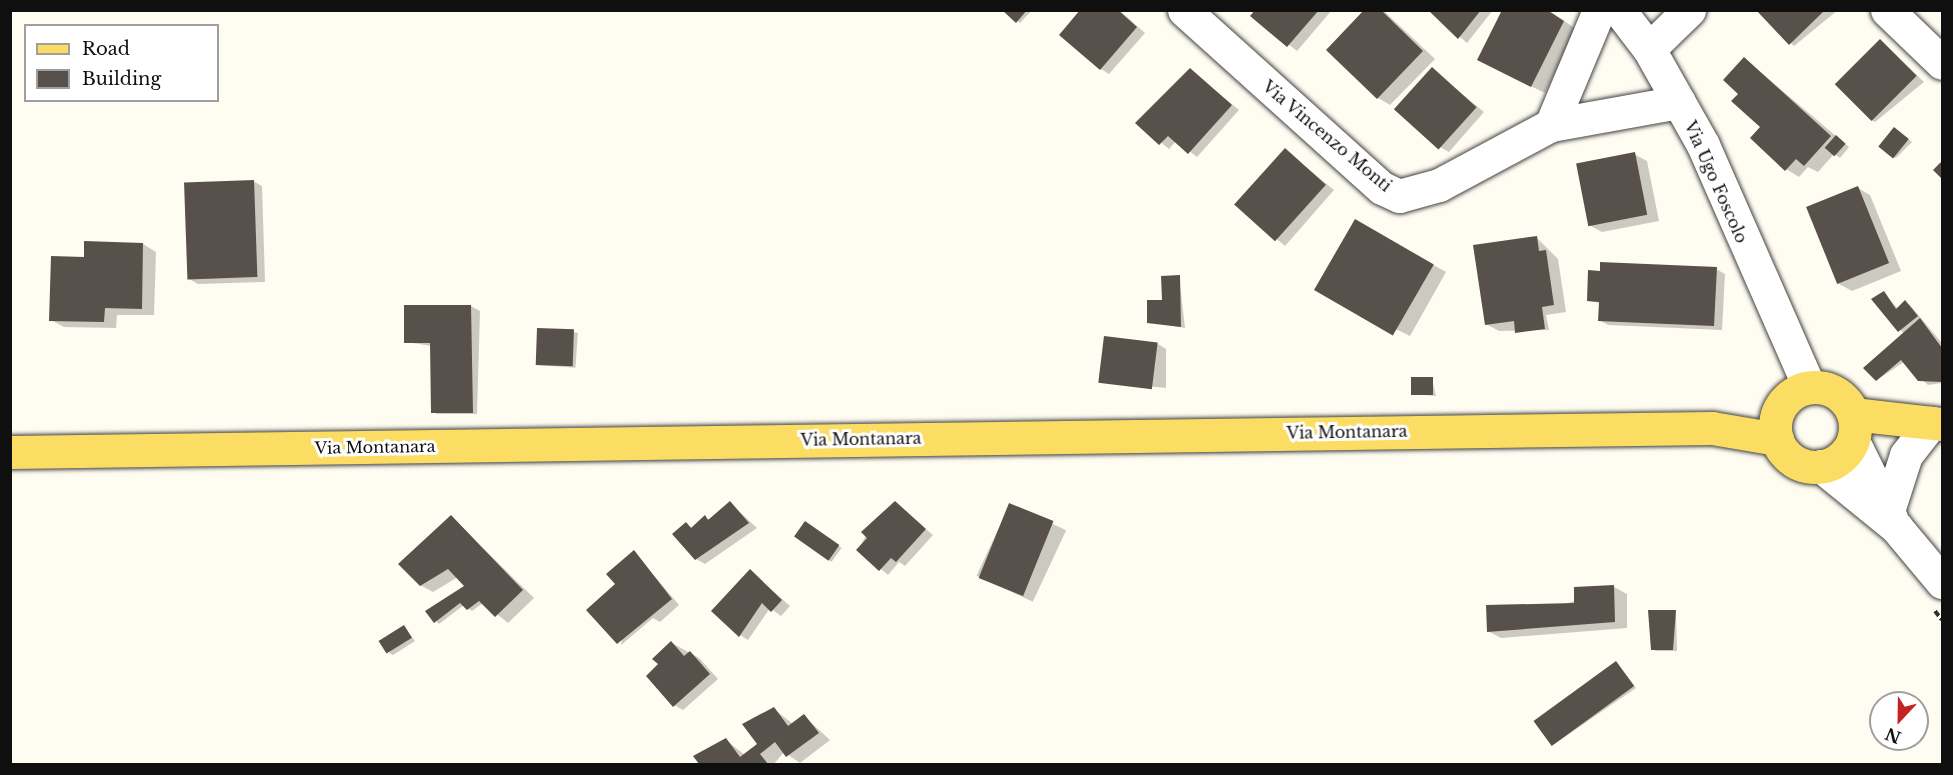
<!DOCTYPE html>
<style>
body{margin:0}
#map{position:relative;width:1953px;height:775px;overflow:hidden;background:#fffdf1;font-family:"Libre Baskerville",serif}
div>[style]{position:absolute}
.shadow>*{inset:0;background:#0003;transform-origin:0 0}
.building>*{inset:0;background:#58504b;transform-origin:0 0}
.path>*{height:4px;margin-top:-2px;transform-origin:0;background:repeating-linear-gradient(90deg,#313131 0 6px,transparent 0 9px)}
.roads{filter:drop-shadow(0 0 2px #424242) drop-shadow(0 0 2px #424242)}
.minor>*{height:33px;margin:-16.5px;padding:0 16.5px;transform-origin:16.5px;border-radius:16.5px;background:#fff}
.major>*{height:33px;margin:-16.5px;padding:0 16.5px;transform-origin:16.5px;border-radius:16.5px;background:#fcdd63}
.major>.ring{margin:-16.5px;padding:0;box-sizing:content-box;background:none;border:33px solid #fcdd63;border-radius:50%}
span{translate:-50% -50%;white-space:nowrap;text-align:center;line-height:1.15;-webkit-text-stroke:6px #fff;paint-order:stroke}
.street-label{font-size:16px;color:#0f0f0f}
.frame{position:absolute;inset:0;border:12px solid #0f0f0f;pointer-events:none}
.legend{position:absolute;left:24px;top:24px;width:195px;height:78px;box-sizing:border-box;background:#fff;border:2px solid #9f9f9f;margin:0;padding:8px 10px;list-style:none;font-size:18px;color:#0f0f0f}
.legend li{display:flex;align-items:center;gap:12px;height:30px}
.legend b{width:30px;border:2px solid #9f9f9f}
.north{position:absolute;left:1869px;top:691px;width:60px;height:60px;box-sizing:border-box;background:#fff;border:2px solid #9f9f9f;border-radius:50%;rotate:202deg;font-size:16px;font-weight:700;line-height:24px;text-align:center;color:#0f0f0f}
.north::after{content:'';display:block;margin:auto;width:21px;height:27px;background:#c42224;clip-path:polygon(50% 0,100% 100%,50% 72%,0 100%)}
</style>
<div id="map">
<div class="shadow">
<i style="clip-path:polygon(1004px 10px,1032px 10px,1020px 23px)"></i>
<i style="clip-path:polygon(1082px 10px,1119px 10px,1145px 33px,1109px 74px,1101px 69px)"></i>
<i style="clip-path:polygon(1257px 10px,1332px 10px,1297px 51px,1252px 15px)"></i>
<i style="clip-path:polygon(1366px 10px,1385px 12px,1435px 59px,1390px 105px,1378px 98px)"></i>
<i style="clip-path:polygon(1429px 10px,1493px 10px,1467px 43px)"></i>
<i style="clip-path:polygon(1508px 10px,1548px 10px,1576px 29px,1545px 93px,1492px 67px)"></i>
<i style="clip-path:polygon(1758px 10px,1838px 10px,1794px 46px)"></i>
<i style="clip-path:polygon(1881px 41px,1924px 82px,1875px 122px,1871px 120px)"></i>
<i style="clip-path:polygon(1745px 59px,1849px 147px,1840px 158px,1834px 154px,1818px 172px,1808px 167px,1799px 177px,1786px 169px,1741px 93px)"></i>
<i style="clip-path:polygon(1432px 69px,1484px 112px,1449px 152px,1440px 147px)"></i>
<i style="clip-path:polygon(1191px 70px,1239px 110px,1197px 157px,1176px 141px,1169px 149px,1137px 123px)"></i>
<i style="clip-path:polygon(1899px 131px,1912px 142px,1896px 158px,1892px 156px)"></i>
<i style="clip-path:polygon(1285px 150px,1334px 190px,1285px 246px,1239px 207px,1256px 198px,1249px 191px)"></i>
<i style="clip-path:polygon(1634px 154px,1647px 161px,1659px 221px,1602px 232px,1589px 225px)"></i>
<i style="clip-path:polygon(253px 181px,262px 186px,265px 282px,198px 284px,189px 279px)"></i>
<i style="clip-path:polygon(1858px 188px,1870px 195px,1901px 271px,1852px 291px,1839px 284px)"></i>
<i style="clip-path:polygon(1356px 221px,1446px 272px,1410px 336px,1324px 294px)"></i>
<i style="clip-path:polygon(1536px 237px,1558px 259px,1566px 312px,1546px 315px,1549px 330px,1499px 331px,1486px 324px)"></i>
<i style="clip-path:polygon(143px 244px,156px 252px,154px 315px,117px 315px,116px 328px,64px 327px,51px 320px,85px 258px)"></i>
<i style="clip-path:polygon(1716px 269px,1725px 274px,1722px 330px,1608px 325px,1599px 320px,1600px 303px,1588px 301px)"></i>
<i style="clip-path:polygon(1179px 276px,1185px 328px,1149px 322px)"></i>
<i style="clip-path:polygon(1884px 293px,1898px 309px,1909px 304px,1942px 343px,1942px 383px,1928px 385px,1904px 362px,1877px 380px,1904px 334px,1873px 299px)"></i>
<i style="clip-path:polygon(471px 306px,480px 311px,477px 414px,436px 414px,432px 346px,406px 342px,405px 307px)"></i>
<i style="left:539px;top:330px;width:39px;height:35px;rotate:4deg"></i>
<i style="clip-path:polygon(1158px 344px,1166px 349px,1166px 388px,1104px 382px)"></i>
<i style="clip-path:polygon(1432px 379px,1436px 396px,1412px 394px)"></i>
<i style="clip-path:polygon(730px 503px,757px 528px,705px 564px,696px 559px,686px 524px,693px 528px,705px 517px,710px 520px)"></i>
<i style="clip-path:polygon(895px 503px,933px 535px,905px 566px,899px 562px,888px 575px,858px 550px,875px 519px)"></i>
<i style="left:1010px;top:504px;width:62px;height:79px;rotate:25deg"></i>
<i style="clip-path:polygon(451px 517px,534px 598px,508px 623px,483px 603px,472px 611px,464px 605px,439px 624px,427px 611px,471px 592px,458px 577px,433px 592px,420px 585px)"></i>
<i style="left:810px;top:525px;width:39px;height:17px;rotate:36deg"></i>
<i style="clip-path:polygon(634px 552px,679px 605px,660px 622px,653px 618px,621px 645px)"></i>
<i style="clip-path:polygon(750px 571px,790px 606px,781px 616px,770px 608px,748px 640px,740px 635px)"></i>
<i style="clip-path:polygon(1614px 587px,1627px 594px,1627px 628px,1501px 638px,1488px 631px)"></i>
<i style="clip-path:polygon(1676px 612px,1677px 651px,1656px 651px,1652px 649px)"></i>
<i style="clip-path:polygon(404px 627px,415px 641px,393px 655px,389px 653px)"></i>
<i style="clip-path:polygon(672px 643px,699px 658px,718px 679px,683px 710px,674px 705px,660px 665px)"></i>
<i style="clip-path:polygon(1616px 663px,1636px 688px,1553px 745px)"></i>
<i style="clip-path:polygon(774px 709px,793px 724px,804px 716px,830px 740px,800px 763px,784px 752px,774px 764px,701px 764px,695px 756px,726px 740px,745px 755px,759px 744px,744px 724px)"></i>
</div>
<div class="building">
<i style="clip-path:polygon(1002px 10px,1027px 10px,1016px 23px)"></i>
<i style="clip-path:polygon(1080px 10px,1118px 10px,1137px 27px,1100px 70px,1059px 35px)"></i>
<i style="clip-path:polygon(1255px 10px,1319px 10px,1287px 47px,1250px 16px)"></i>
<i style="clip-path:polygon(1364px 10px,1381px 10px,1423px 51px,1377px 99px,1326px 50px)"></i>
<i style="clip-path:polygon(1428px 10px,1481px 10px,1458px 39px)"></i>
<i style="clip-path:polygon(1508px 10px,1547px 10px,1564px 21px,1531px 87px,1477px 60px,1501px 12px)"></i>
<i style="clip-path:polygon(1756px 10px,1825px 10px,1789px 45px)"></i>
<i style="left:1880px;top:39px;width:52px;height:64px;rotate:45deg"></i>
<i style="clip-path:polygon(1744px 57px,1831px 136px,1804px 166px,1796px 159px,1785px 171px,1750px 138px,1760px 127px,1731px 101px,1738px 94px,1723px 80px)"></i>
<i style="left:1432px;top:67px;width:60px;height:57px;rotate:42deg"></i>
<i style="clip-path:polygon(1190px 68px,1232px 105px,1188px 154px,1168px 136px,1159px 145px,1135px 123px)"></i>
<i style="left:1894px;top:127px;width:19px;height:25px;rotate:39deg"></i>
<i style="left:1836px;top:135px;width:13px;height:17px;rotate:42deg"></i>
<i style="left:1285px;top:148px;width:55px;height:76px;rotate:42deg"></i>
<i style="left:1635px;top:152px;width:64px;height:60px;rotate:79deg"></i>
<i style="clip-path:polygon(1942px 161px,1942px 179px,1933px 170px)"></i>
<i style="left:254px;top:180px;width:97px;height:70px;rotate:88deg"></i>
<i style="left:1858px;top:186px;width:83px;height:56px;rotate:68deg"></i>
<i style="left:1355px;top:219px;width:91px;height:82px;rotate:30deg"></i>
<i style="clip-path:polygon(1537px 236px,1539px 251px,1546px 250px,1554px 305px,1542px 307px,1545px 329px,1515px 333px,1514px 321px,1485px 325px,1473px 245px)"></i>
<i style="clip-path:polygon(84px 241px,143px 243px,142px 309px,105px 308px,104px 322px,49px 321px,51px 256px,84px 257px)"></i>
<i style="clip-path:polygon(1600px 262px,1717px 267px,1714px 326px,1598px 321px,1599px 302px,1587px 301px,1588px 270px,1600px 271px)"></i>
<i style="clip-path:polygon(1180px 275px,1181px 327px,1147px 323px,1147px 300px,1162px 300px,1161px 276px)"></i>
<i style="clip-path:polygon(1884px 291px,1896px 309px,1905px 300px,1918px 316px,1898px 332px,1871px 299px)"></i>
<i style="clip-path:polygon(404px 305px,471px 305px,473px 413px,431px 413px,430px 343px,404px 343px)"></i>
<i style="clip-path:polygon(1920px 318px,1942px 348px,1942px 382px,1918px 381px,1901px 360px,1876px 381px,1863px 368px)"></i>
<i style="left:537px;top:328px;width:37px;height:37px;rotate:2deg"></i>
<i style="left:1104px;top:336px;width:54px;height:47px;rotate:7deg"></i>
<i style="left:1433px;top:377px;width:18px;height:22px;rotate:90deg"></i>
<i style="clip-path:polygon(730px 501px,749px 523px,695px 560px,672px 534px,686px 522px,691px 528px,705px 515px,708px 520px)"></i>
<i style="clip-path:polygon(895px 501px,926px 529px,896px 562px,891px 558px,879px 571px,856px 550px,867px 538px,861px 532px)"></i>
<i style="left:1009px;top:503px;width:48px;height:81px;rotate:22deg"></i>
<i style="clip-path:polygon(451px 515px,523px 590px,495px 617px,479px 601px,467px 610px,460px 603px,434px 623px,425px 611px,464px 586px,448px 569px,420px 586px,398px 564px)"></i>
<i style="left:805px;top:521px;width:42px;height:19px;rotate:35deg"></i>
<i style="clip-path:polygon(634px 550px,672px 599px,617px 644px,586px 610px,615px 584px,606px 574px)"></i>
<i style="clip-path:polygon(750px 569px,782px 600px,771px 612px,762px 603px,739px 637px,711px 611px)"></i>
<i style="clip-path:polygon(1614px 585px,1615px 622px,1487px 632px,1486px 605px,1574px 603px,1574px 587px)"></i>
<i style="clip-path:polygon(1648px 610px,1676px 610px,1673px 650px,1651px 650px)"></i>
<i style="left:404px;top:625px;width:15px;height:30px;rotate:58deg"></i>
<i style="clip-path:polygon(671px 641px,684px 656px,690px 651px,710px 674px,673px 707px,646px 676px,658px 664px,652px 659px)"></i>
<i style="left:1616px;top:661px;width:31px;height:102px;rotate:54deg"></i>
<i style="clip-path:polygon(774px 707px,788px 726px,804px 714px,819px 733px,786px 757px,775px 742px,760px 754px,768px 764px,699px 764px,693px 756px,726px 738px,740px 757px,757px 744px,742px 724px)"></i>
</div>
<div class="path">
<i style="left:1935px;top:611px;width:11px;rotate:52deg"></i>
</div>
<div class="roads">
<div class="minor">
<i style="left:1184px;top:10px;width:266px;rotate:42deg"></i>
<i style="left:1382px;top:188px;width:19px;rotate:25deg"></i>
<i style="left:1399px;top:196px;width:41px;rotate:-15.4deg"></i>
<i style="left:1439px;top:185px;width:127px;rotate:-28.2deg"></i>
<i style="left:1551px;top:125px;width:130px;rotate:-10.2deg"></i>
<i style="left:1619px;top:10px;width:49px;rotate:52.4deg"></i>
<i style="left:1649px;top:49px;width:110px;rotate:60.6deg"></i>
<i style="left:1703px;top:145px;width:264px;rotate:66.3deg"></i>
<i style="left:1887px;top:10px;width:76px;rotate:43.9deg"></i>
<i style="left:1649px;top:49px;width:56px;rotate:-44.3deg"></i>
<i style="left:1551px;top:125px;width:125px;rotate:-67.3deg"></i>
<i style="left:1853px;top:441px;width:86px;rotate:63.7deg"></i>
<i style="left:1821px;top:466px;width:97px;rotate:39.1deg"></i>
<i style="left:1896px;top:527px;width:72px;rotate:50.1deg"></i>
<i style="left:1888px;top:511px;width:59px;rotate:-72.2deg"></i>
<i style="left:1906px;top:455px;width:41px;rotate:-52deg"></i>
</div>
<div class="major">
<i class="ring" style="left:1775px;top:387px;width:47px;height:47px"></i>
<i style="left:1853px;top:414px;width:90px;rotate:6.4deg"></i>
<i style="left:10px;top:452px;width:1702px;rotate:-0.81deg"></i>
<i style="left:1712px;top:428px;width:66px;rotate:9.6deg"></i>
</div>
</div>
<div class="street-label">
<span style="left:1327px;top:136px;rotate:40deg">Via Vincenzo Monti</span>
<span style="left:1716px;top:182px;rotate:66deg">Via Ugo Foscolo</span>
<span style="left:1347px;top:432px;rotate:-1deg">Via Montanara</span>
<span style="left:861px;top:439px;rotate:-1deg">Via Montanara</span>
<span style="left:375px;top:447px;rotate:-1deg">Via Montanara</span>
</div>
<div class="frame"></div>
<ul class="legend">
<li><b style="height:8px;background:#fcdd63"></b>Road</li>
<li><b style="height:16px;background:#58504b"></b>Building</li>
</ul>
<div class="north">N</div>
</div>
